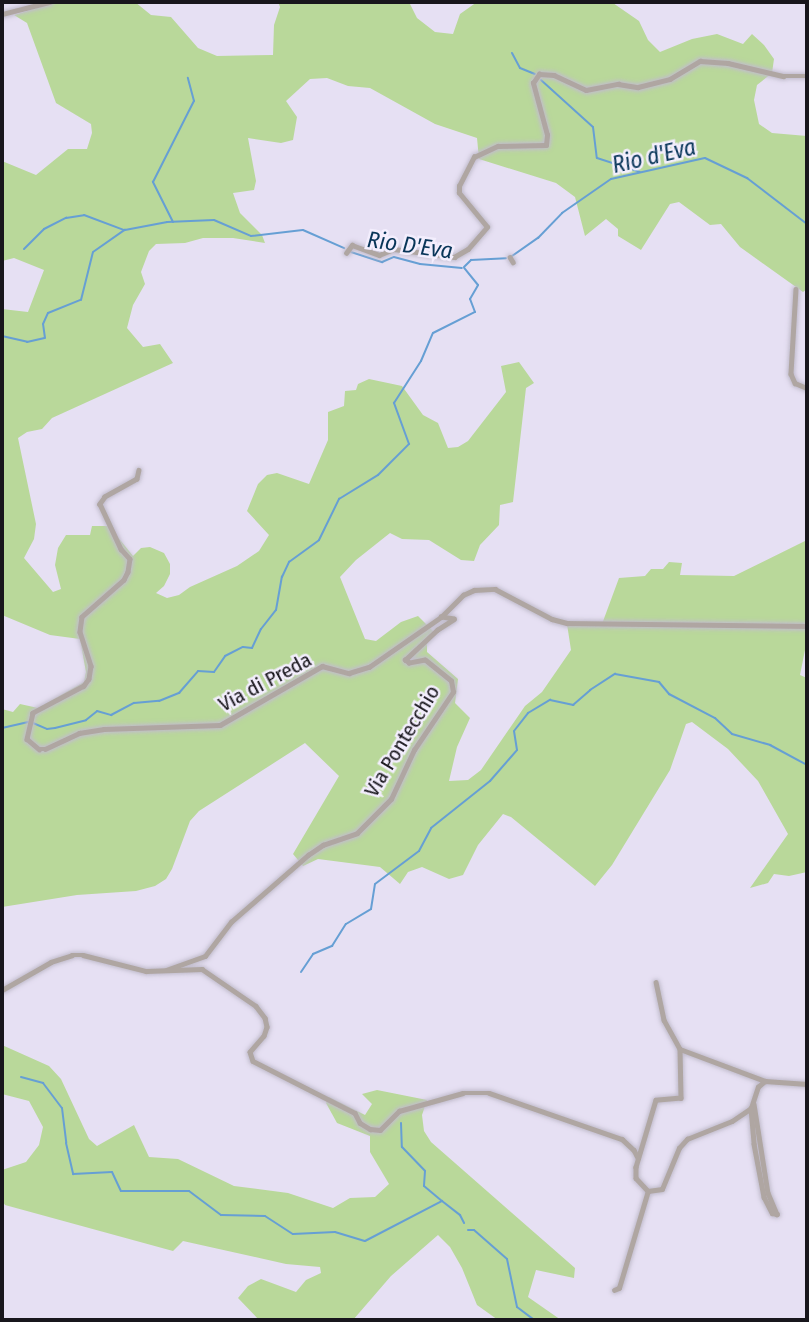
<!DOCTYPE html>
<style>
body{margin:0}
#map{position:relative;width:809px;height:1322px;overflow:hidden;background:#e6e0f3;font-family:"Fira Sans Condensed",sans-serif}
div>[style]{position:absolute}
.green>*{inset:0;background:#b9d89a}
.stream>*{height:2px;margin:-1px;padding:0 1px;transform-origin:1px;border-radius:1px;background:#669fd4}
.roads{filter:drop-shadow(0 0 2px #c1bccc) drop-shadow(0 0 2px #c1bccc)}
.minor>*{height:4.5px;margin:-2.25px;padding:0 2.25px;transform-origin:2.25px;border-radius:2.25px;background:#afa6a2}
span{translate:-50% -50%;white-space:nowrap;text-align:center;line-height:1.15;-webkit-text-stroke:5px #f3eefd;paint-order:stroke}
.street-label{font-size:21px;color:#18161c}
.water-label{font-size:23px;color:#083558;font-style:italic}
.frame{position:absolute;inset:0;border:4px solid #18161c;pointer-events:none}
</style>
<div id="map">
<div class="green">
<i style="clip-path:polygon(57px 2px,135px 2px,151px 15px,171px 17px,198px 48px,217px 56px,273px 55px,274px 25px,280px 7px,278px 2px,409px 2px,417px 18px,435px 32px,453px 34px,460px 14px,477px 2px,613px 3px,639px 21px,648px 40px,660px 52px,692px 39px,717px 34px,743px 44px,752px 34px,764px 45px,774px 59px,772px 73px,757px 85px,754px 100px,759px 124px,772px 133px,807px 136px,807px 289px,803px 292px,740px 247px,721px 224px,710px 225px,679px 202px,670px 204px,641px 250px,618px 236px,618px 229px,606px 219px,585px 236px,575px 197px,556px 183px,479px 159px,477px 138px,435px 124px,370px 88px,348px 86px,327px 78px,310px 79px,286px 101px,297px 117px,293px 140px,281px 143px,248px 138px,256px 181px,254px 190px,233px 193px,240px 213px,262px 235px,265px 243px,233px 238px,203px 238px,185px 243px,156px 244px,149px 251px,141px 272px,145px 284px,133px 305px,127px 328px,143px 347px,160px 344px,173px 363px,52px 418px,42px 429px,27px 432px,18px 438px,36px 524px,34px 539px,24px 558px,53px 592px,61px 589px,55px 565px,58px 548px,66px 535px,90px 535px,92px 526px,109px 526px,133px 556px,141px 548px,150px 547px,164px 553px,170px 564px,170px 574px,164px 586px,156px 593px,167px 598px,179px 595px,190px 587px,237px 566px,259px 551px,269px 535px,247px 511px,258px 484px,267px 475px,277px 473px,309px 484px,328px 440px,328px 412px,344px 406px,345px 391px,356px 390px,358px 384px,369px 379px,402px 386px,423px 415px,438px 423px,448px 448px,458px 447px,468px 441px,506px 392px,501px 366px,519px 362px,534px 383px,526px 388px,513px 502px,500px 505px,499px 525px,480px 545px,474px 561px,461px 560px,429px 540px,402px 539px,390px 533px,356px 560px,340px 577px,365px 639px,376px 641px,401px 622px,418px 616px,435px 633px,427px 644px,427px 652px,458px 679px,455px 703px,470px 718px,457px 747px,449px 781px,468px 780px,481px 770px,525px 706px,542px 692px,571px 650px,567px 624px,602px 624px,619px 578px,645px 576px,651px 569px,663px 569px,669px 562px,682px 563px,680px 575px,734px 576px,807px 540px,807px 640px,800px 675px,807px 678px,807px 872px,789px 876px,774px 874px,768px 883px,750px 888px,788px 834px,758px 781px,728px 749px,692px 722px,686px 724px,670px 770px,612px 865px,595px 886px,511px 817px,503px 814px,478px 845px,463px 875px,449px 879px,422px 867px,408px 872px,400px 884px,380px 867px,318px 859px,303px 866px,293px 854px,339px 776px,305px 743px,199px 811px,190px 821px,172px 869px,166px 879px,155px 886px,136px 891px,77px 895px,2px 907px,2px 709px,13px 712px,20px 704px,38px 708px,84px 682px,86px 672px,80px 639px,50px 635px,2px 615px,2px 309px,28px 312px,44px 270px,14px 258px,2px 261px,2px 161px,36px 175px,68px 149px,87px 149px,92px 133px,91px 124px,56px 103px,27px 23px,14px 15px)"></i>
<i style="clip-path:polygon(2px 1045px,49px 1066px,61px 1079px,89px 1139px,97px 1146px,134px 1125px,149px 1157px,178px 1159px,234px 1186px,288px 1193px,333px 1208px,350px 1198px,375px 1197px,389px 1184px,370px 1152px,370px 1136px,337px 1123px,326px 1103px,329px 1097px,365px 1115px,372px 1104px,362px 1094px,377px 1090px,427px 1100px,422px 1115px,424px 1131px,431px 1142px,575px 1268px,574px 1278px,536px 1270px,528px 1297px,561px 1320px,498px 1320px,477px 1305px,462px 1268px,450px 1247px,438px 1235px,391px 1276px,353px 1320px,259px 1320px,238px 1298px,248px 1286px,261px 1279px,296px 1292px,306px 1280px,321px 1273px,320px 1267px,286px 1264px,183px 1241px,173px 1251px,5px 1205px,2px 1200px,2px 1170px,26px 1162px,39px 1145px,43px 1127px,29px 1101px,2px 1094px)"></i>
</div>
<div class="stream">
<i style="left:512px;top:53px;width:17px;rotate:62deg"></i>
<i style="left:520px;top:68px;width:16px;rotate:22deg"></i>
<i style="left:541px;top:80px;width:70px;rotate:42.1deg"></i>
<i style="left:593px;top:127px;width:31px;rotate:83deg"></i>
<i style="left:597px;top:158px;width:45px;rotate:18deg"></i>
<i style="left:173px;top:222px;width:45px;rotate:-116.6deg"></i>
<i style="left:153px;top:182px;width:91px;rotate:-63.2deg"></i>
<i style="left:194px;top:101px;width:24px;rotate:-105deg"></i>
<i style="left:24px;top:249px;width:28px;rotate:-45deg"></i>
<i style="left:44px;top:229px;width:25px;rotate:-27deg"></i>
<i style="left:66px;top:218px;width:18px;rotate:-9deg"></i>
<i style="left:84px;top:215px;width:43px;rotate:20.6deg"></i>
<i style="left:351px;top:252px;width:33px;rotate:18deg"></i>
<i style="left:382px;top:262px;width:13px;rotate:-23deg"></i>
<i style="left:394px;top:257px;width:27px;rotate:15deg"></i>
<i style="left:420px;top:264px;width:42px;rotate:5.4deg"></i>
<i style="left:512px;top:256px;width:32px;rotate:-35deg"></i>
<i style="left:538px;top:238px;width:35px;rotate:-46deg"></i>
<i style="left:562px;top:213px;width:60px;rotate:-34.8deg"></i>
<i style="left:611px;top:179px;width:96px;rotate:-12.6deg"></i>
<i style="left:705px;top:158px;width:47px;rotate:25.5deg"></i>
<i style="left:747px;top:178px;width:76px;rotate:37.5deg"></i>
<i style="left:464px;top:267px;width:10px;rotate:-45deg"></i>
<i style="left:471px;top:260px;width:35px;rotate:-3deg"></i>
<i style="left:2px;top:336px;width:26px;rotate:13deg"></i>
<i style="left:27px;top:342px;width:18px;rotate:-13deg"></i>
<i style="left:45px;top:338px;width:14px;rotate:-98deg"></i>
<i style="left:43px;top:324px;width:12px;rotate:-66deg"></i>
<i style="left:48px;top:313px;width:35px;rotate:-22deg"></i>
<i style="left:81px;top:300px;width:49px;rotate:-76deg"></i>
<i style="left:93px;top:252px;width:39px;rotate:-35deg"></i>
<i style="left:125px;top:230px;width:43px;rotate:-10.8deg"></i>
<i style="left:167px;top:222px;width:47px;rotate:-2.4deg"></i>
<i style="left:214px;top:220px;width:40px;rotate:23.4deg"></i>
<i style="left:251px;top:236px;width:52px;rotate:-6.6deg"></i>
<i style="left:303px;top:230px;width:45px;rotate:23.7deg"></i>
<i style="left:33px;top:723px;width:15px;rotate:23deg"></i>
<i style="left:47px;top:729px;width:8px;rotate:-7deg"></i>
<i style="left:55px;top:728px;width:32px;rotate:-14deg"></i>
<i style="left:86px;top:720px;width:14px;rotate:-39deg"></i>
<i style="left:97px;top:711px;width:15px;rotate:16deg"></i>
<i style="left:111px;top:715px;width:26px;rotate:-28deg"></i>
<i style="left:134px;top:703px;width:25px;rotate:-5deg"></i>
<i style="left:159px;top:701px;width:22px;rotate:-22deg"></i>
<i style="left:179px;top:693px;width:29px;rotate:-49deg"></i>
<i style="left:198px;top:671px;width:16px;rotate:4deg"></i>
<i style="left:214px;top:672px;width:19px;rotate:-55deg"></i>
<i style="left:225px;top:656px;width:20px;rotate:-27deg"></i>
<i style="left:243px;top:647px;width:9px;rotate:6deg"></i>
<i style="left:252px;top:648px;width:21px;rotate:-65deg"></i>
<i style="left:261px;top:629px;width:24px;rotate:-52deg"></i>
<i style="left:276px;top:610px;width:34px;rotate:-80deg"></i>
<i style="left:282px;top:577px;width:17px;rotate:-65deg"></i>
<i style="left:289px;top:562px;width:37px;rotate:-36deg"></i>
<i style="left:319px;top:540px;width:46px;rotate:-64deg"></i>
<i style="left:339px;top:499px;width:46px;rotate:-31.6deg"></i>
<i style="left:378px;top:475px;width:44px;rotate:-45deg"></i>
<i style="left:409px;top:444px;width:44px;rotate:-110.1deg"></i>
<i style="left:394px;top:403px;width:50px;rotate:-57.3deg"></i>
<i style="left:421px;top:361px;width:30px;rotate:-67deg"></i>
<i style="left:433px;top:333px;width:47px;rotate:-26.6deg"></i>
<i style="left:475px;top:312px;width:14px;rotate:-111deg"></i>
<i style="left:470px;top:299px;width:16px;rotate:-60deg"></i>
<i style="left:478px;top:285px;width:22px;rotate:-129deg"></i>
<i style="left:2px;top:728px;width:27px;rotate:-13deg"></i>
<i style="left:301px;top:972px;width:22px;rotate:-56deg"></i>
<i style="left:313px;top:954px;width:21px;rotate:-23deg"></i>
<i style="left:332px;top:946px;width:26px;rotate:-58deg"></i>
<i style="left:346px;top:924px;width:29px;rotate:-31deg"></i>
<i style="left:371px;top:909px;width:25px;rotate:-81deg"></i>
<i style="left:375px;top:884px;width:55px;rotate:-36.9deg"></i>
<i style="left:419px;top:851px;width:26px;rotate:-62deg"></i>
<i style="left:431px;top:828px;width:75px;rotate:-38.5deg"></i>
<i style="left:490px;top:781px;width:41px;rotate:-48.9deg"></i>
<i style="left:517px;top:750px;width:19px;rotate:-99deg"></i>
<i style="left:514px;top:731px;width:23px;rotate:-52deg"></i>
<i style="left:528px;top:713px;width:26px;rotate:-31deg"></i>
<i style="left:550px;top:700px;width:24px;rotate:12deg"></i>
<i style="left:573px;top:705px;width:23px;rotate:-41deg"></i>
<i style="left:590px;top:690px;width:30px;rotate:-33deg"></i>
<i style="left:615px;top:674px;width:45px;rotate:10.3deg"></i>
<i style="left:659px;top:682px;width:16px;rotate:50deg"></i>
<i style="left:669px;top:694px;width:52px;rotate:27.6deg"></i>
<i style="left:715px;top:718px;width:23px;rotate:43deg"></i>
<i style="left:732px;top:734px;width:40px;rotate:16deg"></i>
<i style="left:770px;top:745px;width:42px;rotate:28.4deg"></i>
<i style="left:21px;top:1077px;width:23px;rotate:15deg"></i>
<i style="left:43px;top:1083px;width:31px;rotate:53deg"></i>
<i style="left:62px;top:1108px;width:35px;rotate:83deg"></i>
<i style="left:66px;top:1143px;width:32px;rotate:77deg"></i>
<i style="left:73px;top:1174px;width:39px;rotate:-3deg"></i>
<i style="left:112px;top:1172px;width:21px;rotate:65deg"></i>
<i style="left:121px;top:1191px;width:68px"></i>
<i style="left:189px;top:1191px;width:40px;rotate:37deg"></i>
<i style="left:221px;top:1215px;width:44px;rotate:1.3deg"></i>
<i style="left:265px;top:1216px;width:33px;rotate:33deg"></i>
<i style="left:293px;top:1234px;width:42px;rotate:-2.7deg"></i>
<i style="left:335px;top:1232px;width:31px;rotate:17deg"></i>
<i style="left:365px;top:1241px;width:87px;rotate:-27.5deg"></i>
<i style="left:442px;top:1201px;width:23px;rotate:38deg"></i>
<i style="left:460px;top:1215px;width:9px;rotate:63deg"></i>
<i style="left:401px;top:1123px;width:24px;rotate:88deg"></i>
<i style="left:402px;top:1147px;width:33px;rotate:46deg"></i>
<i style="left:425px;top:1171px;width:15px;rotate:94deg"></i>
<i style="left:424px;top:1186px;width:23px;rotate:40deg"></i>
<i style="left:468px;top:1230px;width:6px"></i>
<i style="left:474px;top:1230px;width:44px;rotate:41.3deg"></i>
<i style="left:507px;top:1259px;width:49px;rotate:78.2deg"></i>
<i style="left:517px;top:1307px;width:21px;rotate:37deg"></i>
<i style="left:291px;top:1319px;width:1px;rotate:45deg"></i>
</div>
<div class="roads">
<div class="minor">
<i style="left:2px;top:14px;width:49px;rotate:-14.3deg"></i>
<i style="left:346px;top:253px;width:10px;rotate:-53deg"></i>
<i style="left:352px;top:245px;width:29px;rotate:20deg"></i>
<i style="left:379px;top:255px;width:16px;rotate:-22deg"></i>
<i style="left:394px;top:249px;width:61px;rotate:7.6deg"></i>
<i style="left:454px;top:257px;width:16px;rotate:-30deg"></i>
<i style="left:468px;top:249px;width:29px;rotate:-49deg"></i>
<i style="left:487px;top:227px;width:44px;rotate:-129.5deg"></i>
<i style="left:459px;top:193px;width:7px;rotate:-90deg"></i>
<i style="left:459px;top:186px;width:33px;rotate:-63deg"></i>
<i style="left:474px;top:157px;width:26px;rotate:-25deg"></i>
<i style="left:498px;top:146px;width:48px;rotate:-1.2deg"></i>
<i style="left:546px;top:145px;width:10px;rotate:-84deg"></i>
<i style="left:547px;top:135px;width:54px;rotate:-105.1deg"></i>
<i style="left:533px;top:83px;width:11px;rotate:-56deg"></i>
<i style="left:539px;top:74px;width:15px;rotate:4deg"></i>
<i style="left:554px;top:75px;width:35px;rotate:25deg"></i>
<i style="left:586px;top:90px;width:33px;rotate:-11deg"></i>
<i style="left:618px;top:84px;width:20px;rotate:9deg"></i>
<i style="left:638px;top:87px;width:33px;rotate:-14deg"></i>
<i style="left:670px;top:79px;width:35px;rotate:-31deg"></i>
<i style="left:700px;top:61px;width:28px;rotate:4deg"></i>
<i style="left:728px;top:63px;width:57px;rotate:13.3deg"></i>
<i style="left:783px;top:76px;width:24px"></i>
<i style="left:510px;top:257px;width:6px;rotate:59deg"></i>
<i style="left:796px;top:289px;width:85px;rotate:93.4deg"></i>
<i style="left:791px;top:374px;width:10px;rotate:66deg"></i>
<i style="left:795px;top:383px;width:13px;rotate:23deg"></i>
<i style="left:139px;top:470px;width:9px;rotate:103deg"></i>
<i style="left:137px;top:479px;width:37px;rotate:151deg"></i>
<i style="left:105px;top:497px;width:9px;rotate:126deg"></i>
<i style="left:100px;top:504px;width:50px;rotate:65deg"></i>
<i style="left:121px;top:549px;width:13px;rotate:48deg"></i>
<i style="left:130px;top:559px;width:13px;rotate:99deg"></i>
<i style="left:128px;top:572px;width:9px;rotate:117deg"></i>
<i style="left:124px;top:580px;width:56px;rotate:138.6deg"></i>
<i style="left:82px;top:617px;width:15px;rotate:98deg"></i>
<i style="left:80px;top:632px;width:36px;rotate:72deg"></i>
<i style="left:91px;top:666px;width:13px;rotate:99deg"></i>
<i style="left:89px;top:679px;width:9px;rotate:126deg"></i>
<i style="left:84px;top:686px;width:58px;rotate:152.1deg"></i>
<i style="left:33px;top:713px;width:27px;rotate:103deg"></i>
<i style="left:27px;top:739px;width:16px;rotate:40deg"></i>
<i style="left:39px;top:749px;width:6px"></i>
<i style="left:45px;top:749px;width:38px;rotate:-25deg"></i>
<i style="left:79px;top:733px;width:25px;rotate:-9deg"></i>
<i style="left:104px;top:729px;width:116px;rotate:-2deg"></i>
<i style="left:220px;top:725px;width:118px;rotate:-30deg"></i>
<i style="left:322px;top:666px;width:28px;rotate:15deg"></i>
<i style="left:349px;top:673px;width:21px;rotate:-17deg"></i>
<i style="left:369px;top:667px;width:88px;rotate:-34.8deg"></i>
<i style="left:441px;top:617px;width:31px;rotate:-45deg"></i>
<i style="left:463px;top:595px;width:12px;rotate:-24deg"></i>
<i style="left:474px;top:590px;width:21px;rotate:-3deg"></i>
<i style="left:495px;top:589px;width:64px;rotate:27.8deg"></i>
<i style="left:552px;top:619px;width:16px;rotate:15deg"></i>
<i style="left:567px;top:623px;width:240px;rotate:0.7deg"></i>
<i style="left:166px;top:970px;width:41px;rotate:-19.7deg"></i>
<i style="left:205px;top:956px;width:43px;rotate:-52.6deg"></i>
<i style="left:231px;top:922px;width:102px;rotate:-41deg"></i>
<i style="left:308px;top:855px;width:18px;rotate:-34deg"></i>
<i style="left:323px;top:845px;width:36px;rotate:-19deg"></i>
<i style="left:357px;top:833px;width:48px;rotate:-45deg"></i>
<i style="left:391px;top:799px;width:54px;rotate:-64.9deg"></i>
<i style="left:414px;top:750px;width:70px;rotate:-56.1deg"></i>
<i style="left:453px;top:692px;width:11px;rotate:-100deg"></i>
<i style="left:451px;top:681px;width:33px;rotate:-141deg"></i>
<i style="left:425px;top:660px;width:16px;rotate:169deg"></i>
<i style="left:409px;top:663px;width:5px;rotate:-143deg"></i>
<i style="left:405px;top:660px;width:44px;rotate:-43.2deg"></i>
<i style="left:437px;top:630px;width:20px;rotate:-33deg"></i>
<i style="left:454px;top:619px;width:13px;rotate:-171deg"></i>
<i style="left:656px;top:982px;width:39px;rotate:78deg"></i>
<i style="left:664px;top:1020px;width:33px;rotate:61deg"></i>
<i style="left:680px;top:1049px;width:49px;rotate:88.8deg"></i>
<i style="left:681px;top:1098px;width:25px;rotate:175deg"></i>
<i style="left:656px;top:1100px;width:70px;rotate:106.6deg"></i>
<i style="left:636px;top:1167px;width:11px;rotate:90deg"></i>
<i style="left:636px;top:1178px;width:18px;rotate:47deg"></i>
<i style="left:648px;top:1191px;width:14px;rotate:-8deg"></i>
<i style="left:662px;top:1189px;width:44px;rotate:-67.5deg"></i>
<i style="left:679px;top:1148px;width:12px;rotate:-48deg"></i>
<i style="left:687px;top:1139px;width:48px;rotate:-21.8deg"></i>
<i style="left:732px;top:1121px;width:23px;rotate:-34deg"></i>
<i style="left:751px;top:1108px;width:22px;rotate:-72deg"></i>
<i style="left:758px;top:1087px;width:9px;rotate:-41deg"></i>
<i style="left:765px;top:1081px;width:42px;rotate:4.1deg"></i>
<i style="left:2px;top:990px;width:56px;rotate:-29.7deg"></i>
<i style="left:51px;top:962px;width:22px;rotate:-18deg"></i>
<i style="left:72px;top:955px;width:11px"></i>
<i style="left:83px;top:955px;width:65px;rotate:14.3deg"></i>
<i style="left:146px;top:971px;width:56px;rotate:-2deg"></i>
<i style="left:202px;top:969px;width:65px;rotate:34.4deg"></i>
<i style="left:256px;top:1006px;width:15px;rotate:53deg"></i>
<i style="left:265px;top:1018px;width:9px;rotate:77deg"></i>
<i style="left:267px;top:1027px;width:9px;rotate:108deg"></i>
<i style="left:264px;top:1036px;width:21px;rotate:131deg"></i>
<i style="left:250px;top:1052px;width:9px;rotate:72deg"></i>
<i style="left:253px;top:1061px;width:114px;rotate:27deg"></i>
<i style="left:355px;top:1113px;width:11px;rotate:63deg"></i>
<i style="left:360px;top:1123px;width:12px;rotate:31deg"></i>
<i style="left:370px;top:1129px;width:10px;rotate:6deg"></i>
<i style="left:380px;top:1130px;width:27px;rotate:-45deg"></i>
<i style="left:399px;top:1111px;width:66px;rotate:-15.7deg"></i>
<i style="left:463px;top:1093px;width:26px"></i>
<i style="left:489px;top:1093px;width:141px;rotate:19.1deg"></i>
<i style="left:622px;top:1139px;width:16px;rotate:43deg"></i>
<i style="left:634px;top:1150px;width:9px;rotate:63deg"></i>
<i style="left:680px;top:1049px;width:91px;rotate:20.6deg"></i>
<i style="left:754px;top:1104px;width:90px;rotate:81.1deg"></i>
<i style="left:768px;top:1193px;width:23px;rotate:67deg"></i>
<i style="left:751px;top:1108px;width:36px;rotate:85deg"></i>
<i style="left:754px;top:1144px;width:54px;rotate:79.3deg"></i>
<i style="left:764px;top:1197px;width:18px;rotate:63deg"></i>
<i style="left:772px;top:1213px;width:5px;rotate:11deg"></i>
<i style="left:614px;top:1290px;width:5px;rotate:-22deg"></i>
<i style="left:619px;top:1288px;width:101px;rotate:-73.4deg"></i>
</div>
</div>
<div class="street-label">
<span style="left:265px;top:682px;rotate:-28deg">Via di Preda</span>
<span style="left:402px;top:741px;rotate:-59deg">Via Pontecchio</span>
</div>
<div class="water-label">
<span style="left:654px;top:156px;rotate:-13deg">Rio d'Eva</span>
<span style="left:410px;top:245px;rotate:8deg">Rio D'Eva</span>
</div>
<div class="frame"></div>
</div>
